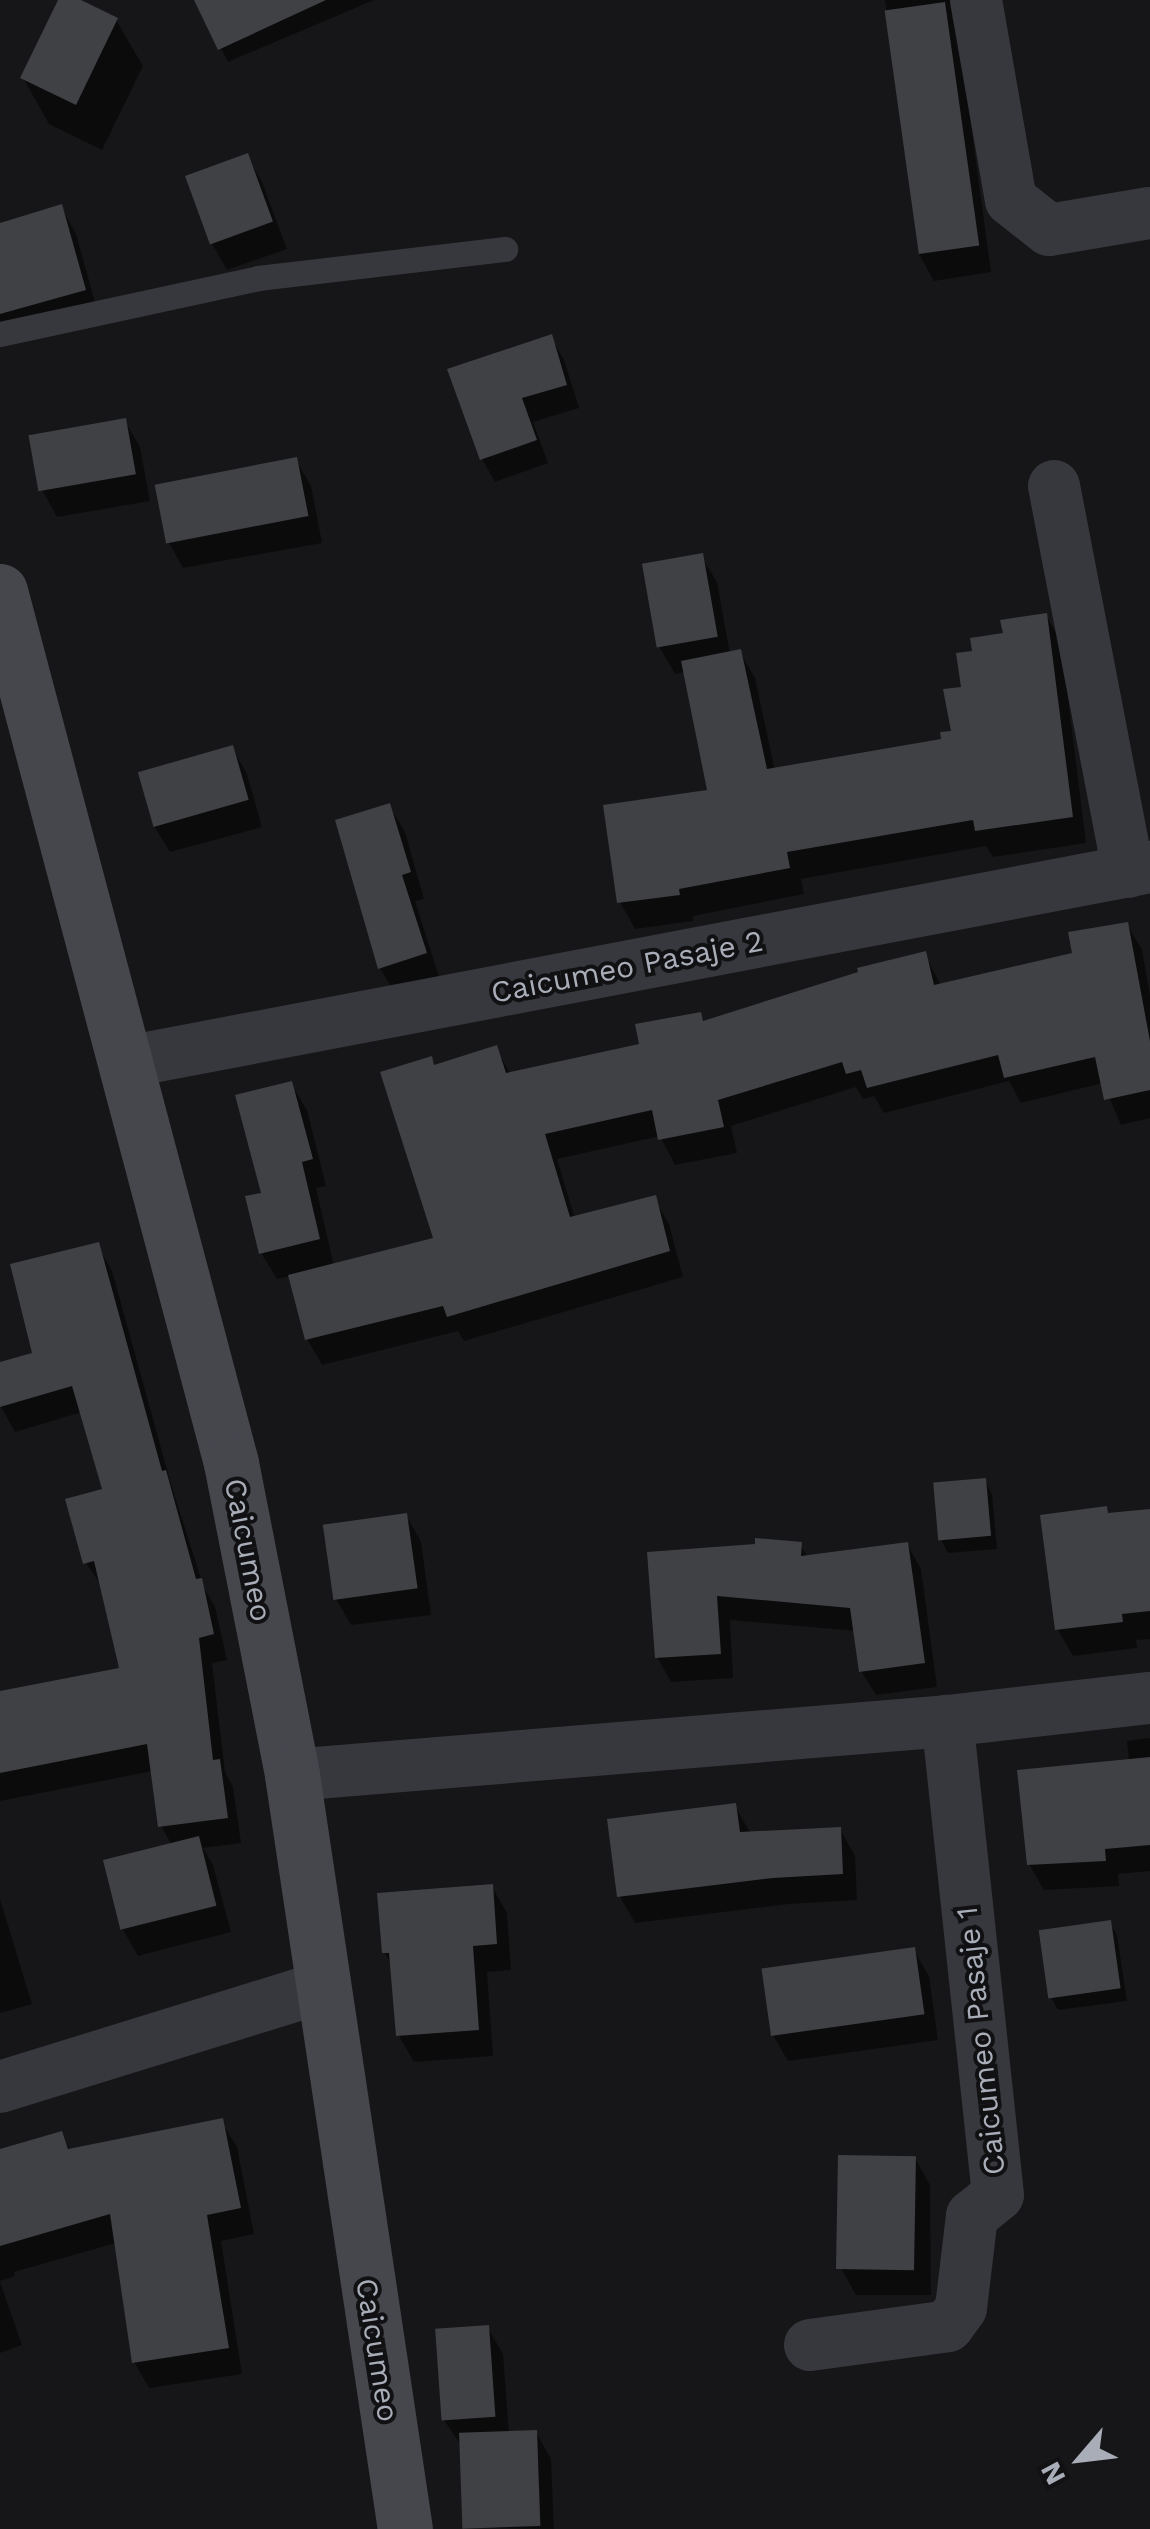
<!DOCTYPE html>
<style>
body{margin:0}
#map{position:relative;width:1150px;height:2529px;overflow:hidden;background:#161618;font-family:"Work Sans",sans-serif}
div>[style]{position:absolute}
.shadow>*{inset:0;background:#0007}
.building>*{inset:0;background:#404145;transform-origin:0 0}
.lane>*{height:25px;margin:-12.5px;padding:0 12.5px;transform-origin:12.5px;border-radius:12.5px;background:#37383d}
.street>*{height:52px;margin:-26px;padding:0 26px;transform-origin:26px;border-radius:26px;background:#37383d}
.secondary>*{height:55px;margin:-27.5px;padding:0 27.5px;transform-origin:27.5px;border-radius:27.5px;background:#45474d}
span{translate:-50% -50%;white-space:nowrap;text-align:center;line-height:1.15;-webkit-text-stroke:8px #111113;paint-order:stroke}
.street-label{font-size:30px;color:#a8adb8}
.north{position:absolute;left:1030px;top:2409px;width:100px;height:100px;-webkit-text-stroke:8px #111113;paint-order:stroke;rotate:242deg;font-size:28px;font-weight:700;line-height:40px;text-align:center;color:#a8adb8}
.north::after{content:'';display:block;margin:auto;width:35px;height:45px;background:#a8adb8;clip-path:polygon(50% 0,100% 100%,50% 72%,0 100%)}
</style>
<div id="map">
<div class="shadow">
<i style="clip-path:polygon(61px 0,75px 0,116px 20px,143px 66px,102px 150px,49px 124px,23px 78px)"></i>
<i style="clip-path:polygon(197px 0,374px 0,228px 62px)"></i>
<i style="clip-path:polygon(885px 0,954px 0,991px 272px,934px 281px,919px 254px)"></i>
<i style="clip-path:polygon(247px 156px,262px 182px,287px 249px,227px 270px,212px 244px)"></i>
<i style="clip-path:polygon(61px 207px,76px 234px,99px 317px,12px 341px,0 321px,0 226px)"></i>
<i style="clip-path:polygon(551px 337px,564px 360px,579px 408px,533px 422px,548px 463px,495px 482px,482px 459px)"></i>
<i style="clip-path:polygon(125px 421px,140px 447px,150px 501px,57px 517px,42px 490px)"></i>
<i style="clip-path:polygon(296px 460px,311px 486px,322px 543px,183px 568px,168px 541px)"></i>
<i style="clip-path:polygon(701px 556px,717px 582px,730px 654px,740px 652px,755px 678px,775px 771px,944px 741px,954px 733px,975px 653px,1046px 615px,1061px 642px,1086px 843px,993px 857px,986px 846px,801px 879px,804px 894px,693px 916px,693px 921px,635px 929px,620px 902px,710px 793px,686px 672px,675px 674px,660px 648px)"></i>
<i style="clip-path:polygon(232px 748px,247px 774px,262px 827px,170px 852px,154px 826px)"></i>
<i style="clip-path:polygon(389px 806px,405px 832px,424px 899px,415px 901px,440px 980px,396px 995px,380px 968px)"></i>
<i style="clip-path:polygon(1127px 924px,1142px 950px,1150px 995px,1150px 1118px,1121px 1125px,1103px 1083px,1021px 1103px,1009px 1081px,884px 1113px,874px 1096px,863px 1099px,856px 1087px,731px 1126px,737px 1153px,675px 1165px,660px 1136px,557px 1159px,575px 1219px,654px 1198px,669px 1224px,683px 1277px,464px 1341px,458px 1331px,322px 1365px,307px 1339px,291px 1276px,277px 1279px,261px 1253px,264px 1195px,291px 1084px,307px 1110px,326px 1186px,316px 1188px,334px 1266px,436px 1239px,435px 1067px,496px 1048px,511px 1075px,642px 1046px,699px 1014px,705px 1023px,925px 954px,941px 986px,1075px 955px)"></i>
<i style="clip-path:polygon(97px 1245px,112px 1271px,171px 1484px,204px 1588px,215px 1607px,227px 1660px,212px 1663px,225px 1772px,233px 1787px,241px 1843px,203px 1848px,213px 1865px,231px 1932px,138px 1956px,123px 1930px,172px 1845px,161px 1826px,153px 1771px,0 1801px,0 1694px,122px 1670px,103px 1588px,86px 1563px,105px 1490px,82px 1412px,15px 1432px,0 1405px,0 1365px,35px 1355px)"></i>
<i style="clip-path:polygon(985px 1481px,992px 1494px,997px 1549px,948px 1553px,941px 1540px)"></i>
<i style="clip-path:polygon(1106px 1509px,1110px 1515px,1150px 1512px,1150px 1639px,1136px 1640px,1137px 1648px,1073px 1656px,1058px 1630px)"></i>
<i style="clip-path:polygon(406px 1515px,421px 1542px,431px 1615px,351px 1625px,336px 1599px)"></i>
<i style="clip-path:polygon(907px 1544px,921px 1569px,937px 1687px,876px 1695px,861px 1671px,856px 1631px,730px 1620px,733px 1678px,671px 1682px,657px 1657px,757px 1546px,800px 1545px,808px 1557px)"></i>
<i style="clip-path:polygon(1150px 1738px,1150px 1871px,1118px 1874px,1119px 1886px,1044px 1890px,1029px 1864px,1129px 1761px,1127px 1741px)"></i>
<i style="clip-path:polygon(735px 1806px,751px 1834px,840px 1829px,855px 1856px,857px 1900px,789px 1904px,635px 1923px,620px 1897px)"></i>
<i style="clip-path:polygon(492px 1887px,507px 1913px,511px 1970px,487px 1972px,493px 2056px,414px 2062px,399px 2036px,393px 1967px,384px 1952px)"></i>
<i style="clip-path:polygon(0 1899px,32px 2004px,0 2013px)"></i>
<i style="clip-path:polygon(1109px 1922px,1117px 1935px,1127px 2001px,1058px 2010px,1051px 1997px)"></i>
<i style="clip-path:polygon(913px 1949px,929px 1976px,938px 2040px,788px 2061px,773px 2035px)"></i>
<i style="clip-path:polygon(221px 2121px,237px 2147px,254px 2234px,221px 2241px,242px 2374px,149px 2388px,134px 2362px,116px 2243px,14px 2272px,15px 2276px,0 2281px,0 2152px,61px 2134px,71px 2151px)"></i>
<i style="clip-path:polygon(915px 2158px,930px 2185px,931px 2295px,856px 2295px,841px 2268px)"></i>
<i style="clip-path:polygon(0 2282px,22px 2345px,0 2353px)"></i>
<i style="clip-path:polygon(488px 2328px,503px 2354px,509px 2433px,536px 2432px,551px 2459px,554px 2529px,466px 2528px,462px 2447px,444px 2420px)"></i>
</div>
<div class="building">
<i style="clip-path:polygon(58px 0,81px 0,118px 18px,76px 105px,20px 78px)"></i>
<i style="clip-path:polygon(194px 0,326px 0,218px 50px)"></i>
<i style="left:945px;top:2px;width:246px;height:61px;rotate:82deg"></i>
<i style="left:248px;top:153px;width:73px;height:67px;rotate:70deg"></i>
<i style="clip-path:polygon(62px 204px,86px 290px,0 314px,0 223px)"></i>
<i style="clip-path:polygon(552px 334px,567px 385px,522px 398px,537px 440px,480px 460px,447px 369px)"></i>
<i style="left:126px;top:418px;width:57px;height:99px;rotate:80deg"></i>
<i style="left:297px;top:457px;width:60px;height:145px;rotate:79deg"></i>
<i style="left:703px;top:553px;width:85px;height:62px;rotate:80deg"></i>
<i style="clip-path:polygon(1047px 613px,1073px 817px,975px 831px,973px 820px,787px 852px,790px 868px,679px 889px,680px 895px,617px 903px,603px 805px,707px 790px,681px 661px,741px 649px,767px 769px,941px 739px,940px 732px,951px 731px,943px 689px,961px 687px,956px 653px,972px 651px,970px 638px,1003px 633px,1000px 620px)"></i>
<i style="left:233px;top:745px;width:57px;height:99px;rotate:74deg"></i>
<i style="clip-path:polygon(390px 803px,411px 872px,402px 875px,427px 953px,378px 969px,335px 820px)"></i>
<i style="clip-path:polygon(1128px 922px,1150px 1041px,1150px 1090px,1104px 1100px,1095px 1057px,1004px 1078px,998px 1055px,867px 1088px,861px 1070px,846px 1074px,842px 1062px,718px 1100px,724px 1127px,658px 1140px,652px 1110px,545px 1134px,570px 1217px,656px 1195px,670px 1251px,447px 1317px,443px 1306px,305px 1340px,288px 1275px,433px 1238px,380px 1072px,432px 1056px,434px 1065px,497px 1045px,506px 1073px,639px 1044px,635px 1024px,701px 1012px,703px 1021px,858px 972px,857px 968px,926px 951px,934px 985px,1072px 953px,1068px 932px)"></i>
<i style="clip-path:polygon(292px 1081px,313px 1159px,302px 1162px,320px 1239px,259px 1254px,245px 1196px,261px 1193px,235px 1095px)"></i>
<i style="clip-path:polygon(99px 1242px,162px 1471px,166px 1470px,196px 1579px,202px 1578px,214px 1634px,199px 1638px,213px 1760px,220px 1759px,228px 1818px,158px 1827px,147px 1744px,0 1773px,0 1691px,119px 1668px,94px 1561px,83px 1564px,65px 1499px,102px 1489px,72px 1386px,0 1407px,0 1362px,32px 1353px,10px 1264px)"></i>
<i style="left:986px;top:1478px;width:58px;height:53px;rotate:85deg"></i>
<i style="clip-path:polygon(1107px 1506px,1108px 1513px,1150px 1509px,1150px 1611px,1122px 1614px,1123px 1622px,1055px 1630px,1040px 1515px)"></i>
<i style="left:407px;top:1513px;width:76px;height:85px;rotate:82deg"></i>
<i style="clip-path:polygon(755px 1538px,802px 1542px,801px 1556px,908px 1542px,925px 1663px,859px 1672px,850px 1608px,717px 1596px,721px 1654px,655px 1658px,647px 1552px,755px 1544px)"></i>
<i style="clip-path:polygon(1150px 1757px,1150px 1845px,1105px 1849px,1106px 1861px,1027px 1865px,1017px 1770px)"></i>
<i style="clip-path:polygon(736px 1803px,740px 1832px,841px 1827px,843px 1874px,773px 1878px,617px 1897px,607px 1819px)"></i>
<i style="left:199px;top:1836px;width:72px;height:99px;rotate:76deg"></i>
<i style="clip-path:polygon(493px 1884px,497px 1944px,473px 1946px,479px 2030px,396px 2036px,389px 1953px,382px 1953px,377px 1893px)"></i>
<i style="left:1111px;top:1920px;width:69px;height:73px;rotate:82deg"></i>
<i style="left:915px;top:1947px;width:68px;height:155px;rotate:82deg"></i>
<i style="clip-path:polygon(223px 2118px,241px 2208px,207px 2215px,229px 2348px,132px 2363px,110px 2214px,0 2246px,0 2149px,62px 2131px,68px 2149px)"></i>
<i style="left:838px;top:2155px;width:78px;height:114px;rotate:1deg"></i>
<i style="left:489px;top:2325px;width:92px;height:54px;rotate:86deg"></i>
<i style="left:537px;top:2430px;width:96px;height:78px;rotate:88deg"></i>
</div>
<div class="lane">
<i style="left:0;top:334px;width:264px;rotate:-12.2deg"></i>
<i style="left:258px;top:278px;width:249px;rotate:-6.7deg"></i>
</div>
<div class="street">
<i style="left:976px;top:0;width:203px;rotate:80.1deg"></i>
<i style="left:1011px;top:200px;width:48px;rotate:38.3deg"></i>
<i style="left:1049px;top:230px;width:102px;rotate:-9.6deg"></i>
<i style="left:1054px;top:486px;width:393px;rotate:79.1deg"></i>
<i style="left:126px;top:1062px;width:1042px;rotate:-10.78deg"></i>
<i style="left:292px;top:1775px;width:657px;rotate:-4.71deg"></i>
<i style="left:947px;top:1721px;width:204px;rotate:-6.5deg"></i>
<i style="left:0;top:2087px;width:335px;rotate:-17.2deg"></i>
<i style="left:810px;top:2345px;width:139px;rotate:-7.8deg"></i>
<i style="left:948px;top:2326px;width:22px;rotate:-54deg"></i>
<i style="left:961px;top:2308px;width:93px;rotate:-83.2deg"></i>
<i style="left:972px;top:2216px;width:33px;rotate:-39deg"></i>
<i style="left:998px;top:2195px;width:477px;rotate:-96.1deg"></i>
</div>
<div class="secondary">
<i style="left:0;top:591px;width:902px;rotate:75.16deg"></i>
<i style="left:231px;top:1463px;width:318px;rotate:78.9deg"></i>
<i style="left:292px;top:1775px;width:762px;rotate:81.48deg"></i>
</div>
<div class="street-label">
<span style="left:627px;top:967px;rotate:-11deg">Caicumeo Pasaje 2</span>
<span style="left:248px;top:1550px;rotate:79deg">Caicumeo</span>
<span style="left:981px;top:2041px;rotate:-96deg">Caicumeo Pasaje 1</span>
<span style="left:377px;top:2350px;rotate:81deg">Caicumeo</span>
</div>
<div class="north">N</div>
</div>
